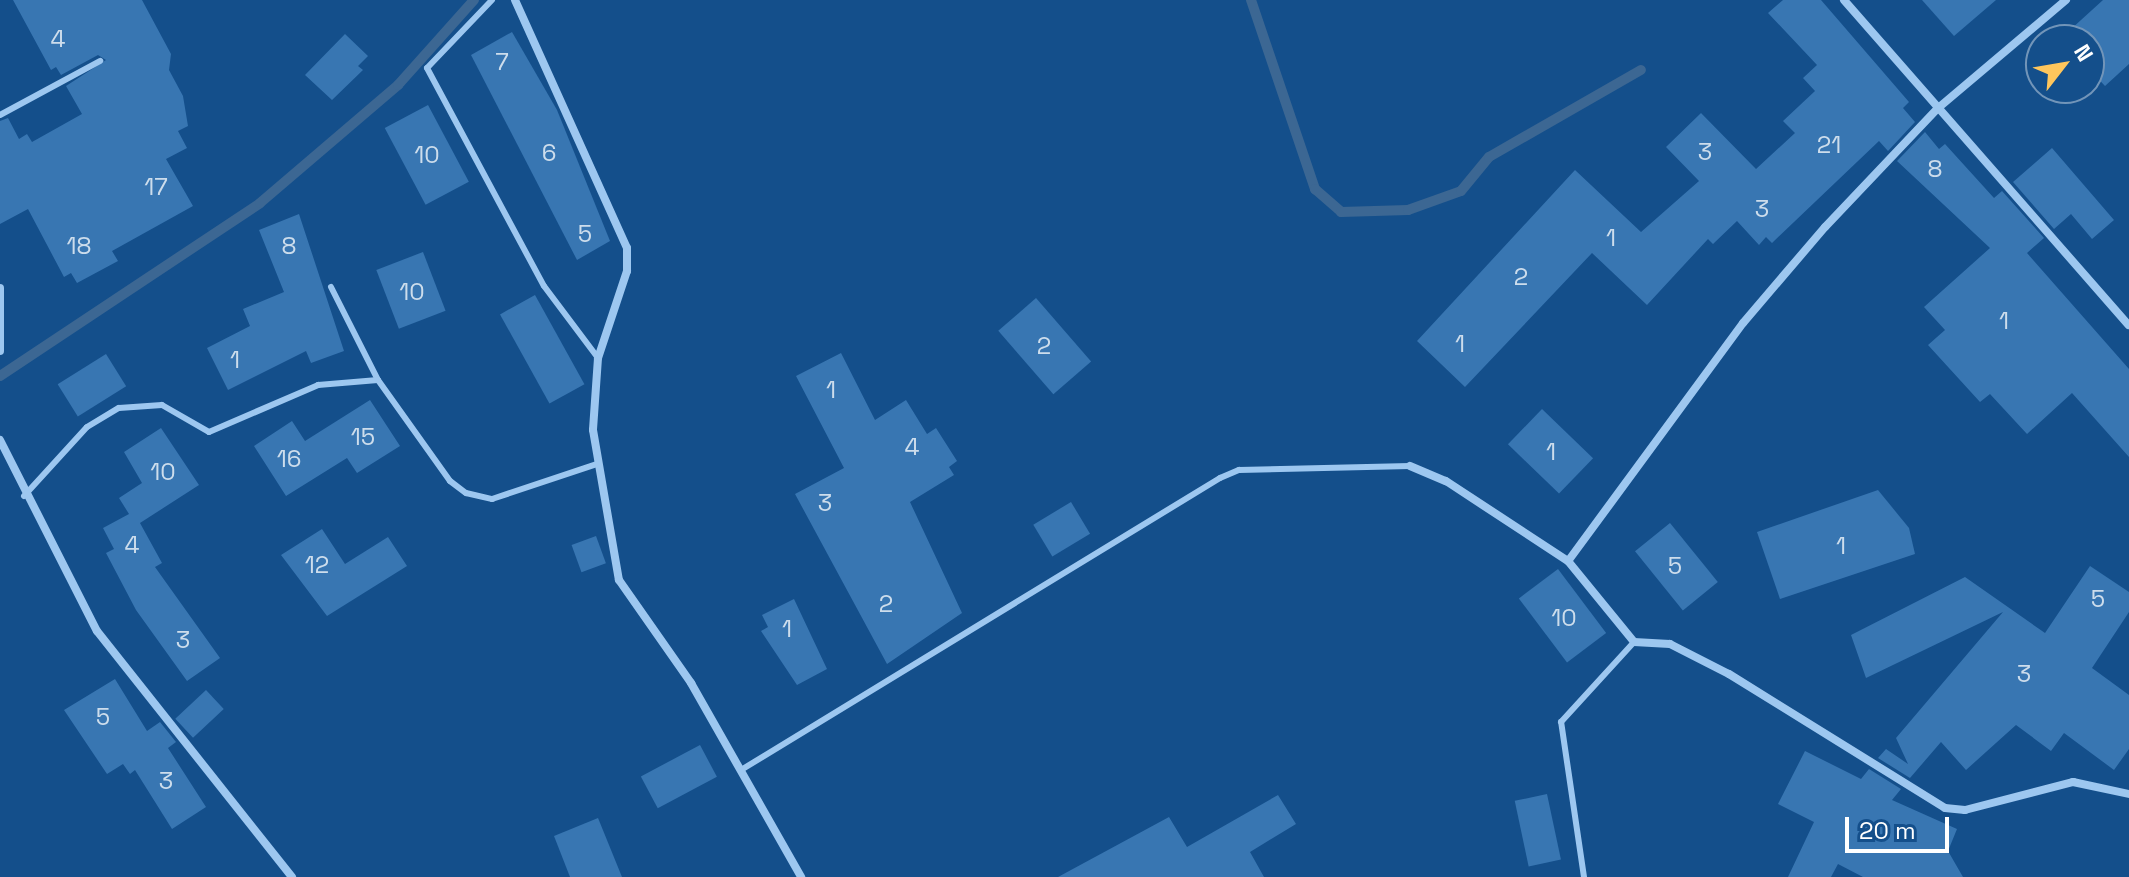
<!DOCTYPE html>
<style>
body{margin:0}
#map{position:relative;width:2129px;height:877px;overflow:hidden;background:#144f8b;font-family:"Space Grotesk",sans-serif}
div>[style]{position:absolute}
.stream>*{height:10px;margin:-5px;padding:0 5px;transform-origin:5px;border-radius:5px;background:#3c6793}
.building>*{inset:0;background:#3876b2;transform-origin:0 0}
.lane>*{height:6px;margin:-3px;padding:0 3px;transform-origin:3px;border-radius:3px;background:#9dc7f0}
.street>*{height:8px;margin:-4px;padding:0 4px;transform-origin:4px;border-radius:4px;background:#9dc7f0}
span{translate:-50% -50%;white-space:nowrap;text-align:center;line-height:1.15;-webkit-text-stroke:6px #144f8b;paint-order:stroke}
.number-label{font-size:24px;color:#cdddec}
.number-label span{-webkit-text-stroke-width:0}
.north{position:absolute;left:2025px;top:24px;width:80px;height:80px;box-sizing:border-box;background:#144f8b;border:2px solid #7295b9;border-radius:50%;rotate:59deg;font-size:22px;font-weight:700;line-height:32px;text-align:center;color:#fff}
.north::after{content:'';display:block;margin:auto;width:28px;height:36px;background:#ffc65c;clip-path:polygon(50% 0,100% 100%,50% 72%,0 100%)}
.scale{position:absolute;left:1845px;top:817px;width:104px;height:36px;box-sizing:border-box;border:4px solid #fff;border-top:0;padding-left:10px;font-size:24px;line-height:28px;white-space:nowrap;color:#fff;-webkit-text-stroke:6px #144f8b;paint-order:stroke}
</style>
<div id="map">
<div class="stream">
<i style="left:1251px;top:0;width:200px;rotate:71.3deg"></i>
<i style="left:1315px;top:189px;width:35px;rotate:41deg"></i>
<i style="left:1341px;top:212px;width:67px;rotate:-1.7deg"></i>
<i style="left:1408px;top:210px;width:56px;rotate:-19.7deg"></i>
<i style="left:1461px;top:191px;width:44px;rotate:-50.5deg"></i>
<i style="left:1489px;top:157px;width:175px;rotate:-29.8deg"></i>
<i style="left:0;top:376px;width:312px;rotate:-33.6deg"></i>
<i style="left:260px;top:203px;width:182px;rotate:-40.5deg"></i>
<i style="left:398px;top:85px;width:114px;rotate:-48.2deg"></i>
</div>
<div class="building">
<i style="clip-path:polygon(13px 0,142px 0,171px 54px,169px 70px,183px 96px,188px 126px,178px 131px,187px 148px,166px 159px,193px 206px,112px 251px,118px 261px,77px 283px,71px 273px,64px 277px,28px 209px,0 224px,0 121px,8px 118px,19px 139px,27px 134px,32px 142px,82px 114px,66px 86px,106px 60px,98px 55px,61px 75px,56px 67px,51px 70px)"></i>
<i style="clip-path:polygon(1783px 0,1821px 0,1909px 102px,1903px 108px,1915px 122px,1888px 151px,1879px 141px,1772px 243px,1766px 237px,1759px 245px,1737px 221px,1713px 244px,1708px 239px,1647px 305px,1592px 253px,1465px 387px,1417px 341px,1575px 170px,1641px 232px,1699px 181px,1666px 147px,1701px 113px,1756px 169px,1795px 133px,1783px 121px,1815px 91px,1803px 78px,1817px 65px,1768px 13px)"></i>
<i style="clip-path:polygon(1922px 0,1996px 0,1954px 36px)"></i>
<i style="clip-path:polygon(2103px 0,2129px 0,2129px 64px,2105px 86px,2089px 69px,2089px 40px,2059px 40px)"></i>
<i style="clip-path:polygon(512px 32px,557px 110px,610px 241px,577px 260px,471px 55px)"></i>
<i style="clip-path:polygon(345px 34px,368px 56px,358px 66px,363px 70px,332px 100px,305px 75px)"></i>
<i style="left:428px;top:105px;width:87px;height:49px;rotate:62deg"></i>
<i style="clip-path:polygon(1925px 132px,1939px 149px,1945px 144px,1994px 198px,2002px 191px,2044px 238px,2027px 253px,2129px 369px,2129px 457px,2072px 393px,2027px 434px,1990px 394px,1980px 402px,1928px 345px,1945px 330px,1924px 307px,1990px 248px,1897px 161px)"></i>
<i style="clip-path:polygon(2052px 148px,2114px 220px,2092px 239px,2071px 214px,2054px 229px,2013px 182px)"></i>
<i style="clip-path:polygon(299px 214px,344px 351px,311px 363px,306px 351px,228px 390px,207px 348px,250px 326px,243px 309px,284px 292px,259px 230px)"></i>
<i style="left:423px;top:252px;width:63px;height:50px;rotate:69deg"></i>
<i style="left:535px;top:295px;width:102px;height:40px;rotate:61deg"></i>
<i style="left:1036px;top:298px;width:84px;height:50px;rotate:49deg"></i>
<i style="clip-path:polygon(841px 353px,875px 420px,906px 400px,927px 434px,936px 428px,957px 461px,949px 467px,954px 475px,910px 502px,962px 613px,887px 664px,795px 494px,844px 468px,796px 376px)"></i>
<i style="left:106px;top:354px;width:38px;height:57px;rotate:58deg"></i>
<i style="clip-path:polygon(370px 400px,400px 446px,357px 473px,347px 458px,286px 496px,254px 446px,292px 421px,305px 441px)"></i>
<i style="left:1542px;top:409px;width:71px;height:49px;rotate:44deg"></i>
<i style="clip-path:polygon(161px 428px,199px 485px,140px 523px,162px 563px,155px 567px,220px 658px,187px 681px,136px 610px,106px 553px,114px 549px,103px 528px,129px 514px,119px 498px,142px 483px,124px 452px)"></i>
<i style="clip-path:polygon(1878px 490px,1909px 528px,1915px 554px,1780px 599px,1757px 532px)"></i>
<i style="left:1071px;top:502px;width:37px;height:44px;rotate:59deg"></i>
<i style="left:1670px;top:523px;width:76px;height:45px;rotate:51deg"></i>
<i style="clip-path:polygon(322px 529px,345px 564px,388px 537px,407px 566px,327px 616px,281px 555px)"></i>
<i style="left:596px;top:536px;width:29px;height:26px;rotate:70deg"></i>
<i style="clip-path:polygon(2090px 566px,2129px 592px,2129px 612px,2092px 668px,2129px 695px,2129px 749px,2114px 770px,2064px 733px,2051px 751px,2016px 725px,1966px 770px,1941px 742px,1910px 778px,1878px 758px,1886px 749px,1908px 764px,1896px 738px,2003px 612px,1866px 678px,1851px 635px,1965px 577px,2045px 633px)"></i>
<i style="left:1558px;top:569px;width:80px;height:49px;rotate:53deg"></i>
<i style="clip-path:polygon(794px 599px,827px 669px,797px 685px,761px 631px,768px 627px,762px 615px)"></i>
<i style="clip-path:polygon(115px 679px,147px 731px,160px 722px,176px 742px,168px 748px,206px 807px,172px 829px,135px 770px,130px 774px,123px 764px,107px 774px,64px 710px)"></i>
<i style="left:206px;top:690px;width:26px;height:42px;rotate:47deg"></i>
<i style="left:700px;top:745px;width:36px;height:67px;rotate:62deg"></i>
<i style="clip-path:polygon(1805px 751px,1861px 779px,1869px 769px,1901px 789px,1892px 800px,1957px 829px,1948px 851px,1963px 877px,1863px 877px,1838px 864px,1831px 877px,1788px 877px,1814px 822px,1778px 804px)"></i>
<i style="left:1547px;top:794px;width:67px;height:33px;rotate:78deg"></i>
<i style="clip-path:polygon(1278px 795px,1296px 824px,1250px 852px,1264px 877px,1058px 877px,1169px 817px,1187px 847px)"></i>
<i style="clip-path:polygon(598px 818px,622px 877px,570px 877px,554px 836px)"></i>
</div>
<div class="lane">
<i style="left:492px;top:0;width:94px;rotate:133.7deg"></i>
<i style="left:427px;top:68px;width:247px;rotate:61.8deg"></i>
<i style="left:544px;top:286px;width:90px;rotate:53.1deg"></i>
<i style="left:0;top:115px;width:114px;rotate:-28.4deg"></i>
<i style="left:331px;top:287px;width:104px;rotate:63.2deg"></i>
<i style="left:378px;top:380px;width:124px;rotate:54.5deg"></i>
<i style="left:450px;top:481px;width:20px;rotate:37deg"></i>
<i style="left:466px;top:493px;width:27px;rotate:13deg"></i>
<i style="left:492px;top:499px;width:111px;rotate:-18.4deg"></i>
<i style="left:24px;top:496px;width:93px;rotate:-47.6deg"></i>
<i style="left:87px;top:427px;width:37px;rotate:-31deg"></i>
<i style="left:119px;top:408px;width:43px;rotate:-4deg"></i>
<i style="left:162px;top:405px;width:54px;rotate:29.9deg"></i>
<i style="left:209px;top:432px;width:119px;rotate:-23.3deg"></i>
<i style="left:318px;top:385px;width:60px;rotate:-4.8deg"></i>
<i style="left:741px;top:770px;width:561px;rotate:-31.37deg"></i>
<i style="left:1220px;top:478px;width:21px;rotate:-23deg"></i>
<i style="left:1239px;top:470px;width:171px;rotate:-1.3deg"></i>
<i style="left:1584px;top:877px;width:157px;rotate:-98.4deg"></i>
<i style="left:1561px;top:722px;width:108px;rotate:-47.6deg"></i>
</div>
<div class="street">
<i style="left:515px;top:0;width:272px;rotate:65.7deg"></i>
<i style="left:627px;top:248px;width:23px;rotate:90deg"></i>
<i style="left:627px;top:271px;width:92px;rotate:108.4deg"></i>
<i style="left:598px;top:358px;width:72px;rotate:94deg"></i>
<i style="left:593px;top:430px;width:152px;rotate:80.2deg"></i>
<i style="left:619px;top:580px;width:126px;rotate:55deg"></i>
<i style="left:691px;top:683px;width:223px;rotate:60.4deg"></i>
<i style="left:1844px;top:0;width:432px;rotate:48.8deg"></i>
<i style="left:2066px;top:0;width:167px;rotate:139.8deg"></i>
<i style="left:1938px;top:108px;width:164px;rotate:133.5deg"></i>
<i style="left:1825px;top:227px;width:126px;rotate:130.5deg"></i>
<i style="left:1743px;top:323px;width:295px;rotate:126.3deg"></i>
<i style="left:1568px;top:561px;width:104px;rotate:50.8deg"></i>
<i style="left:1634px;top:642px;width:36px;rotate:3deg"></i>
<i style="left:1670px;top:644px;width:66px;rotate:27deg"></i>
<i style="left:1729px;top:674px;width:254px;rotate:31.8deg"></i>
<i style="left:1945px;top:808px;width:20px;rotate:6deg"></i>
<i style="left:1965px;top:810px;width:112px;rotate:-14.5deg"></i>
<i style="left:2073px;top:782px;width:57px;rotate:12.1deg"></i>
<i style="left:0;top:288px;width:63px;rotate:90deg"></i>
<i style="left:0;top:440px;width:214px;rotate:63.1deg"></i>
<i style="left:97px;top:631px;width:314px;rotate:51.6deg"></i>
<i style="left:1410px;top:466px;width:39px;rotate:23deg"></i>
<i style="left:1446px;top:481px;width:146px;rotate:33.3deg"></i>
</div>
<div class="number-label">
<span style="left:58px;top:39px">4</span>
<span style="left:502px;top:62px">7</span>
<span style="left:1829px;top:145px">21</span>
<span style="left:1705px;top:152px">3</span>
<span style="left:549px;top:153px">6</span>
<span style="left:427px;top:155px">10</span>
<span style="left:1935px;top:169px">8</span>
<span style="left:156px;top:187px">17</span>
<span style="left:1762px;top:209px">3</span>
<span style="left:585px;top:234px">5</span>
<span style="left:1611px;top:238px">1</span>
<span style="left:79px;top:246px">18</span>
<span style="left:289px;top:246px">8</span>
<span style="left:1521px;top:277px">2</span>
<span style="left:412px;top:292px">10</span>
<span style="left:2004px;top:321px">1</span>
<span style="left:1460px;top:344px">1</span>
<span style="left:1044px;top:346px">2</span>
<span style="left:235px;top:360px">1</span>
<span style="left:831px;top:390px">1</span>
<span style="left:363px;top:437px">15</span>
<span style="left:912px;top:447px">4</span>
<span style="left:1551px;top:452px">1</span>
<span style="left:289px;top:459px">16</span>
<span style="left:163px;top:472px">10</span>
<span style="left:825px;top:503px">3</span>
<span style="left:132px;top:545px">4</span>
<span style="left:1841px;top:546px">1</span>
<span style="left:317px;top:565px">12</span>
<span style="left:1675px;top:566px">5</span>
<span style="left:2098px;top:599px">5</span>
<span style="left:886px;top:604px">2</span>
<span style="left:1564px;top:618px">10</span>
<span style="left:787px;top:629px">1</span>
<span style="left:183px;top:640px">3</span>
<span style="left:2024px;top:674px">3</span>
<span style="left:103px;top:717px">5</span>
<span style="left:166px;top:781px">3</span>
</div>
<div class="north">N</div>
<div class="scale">20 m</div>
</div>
